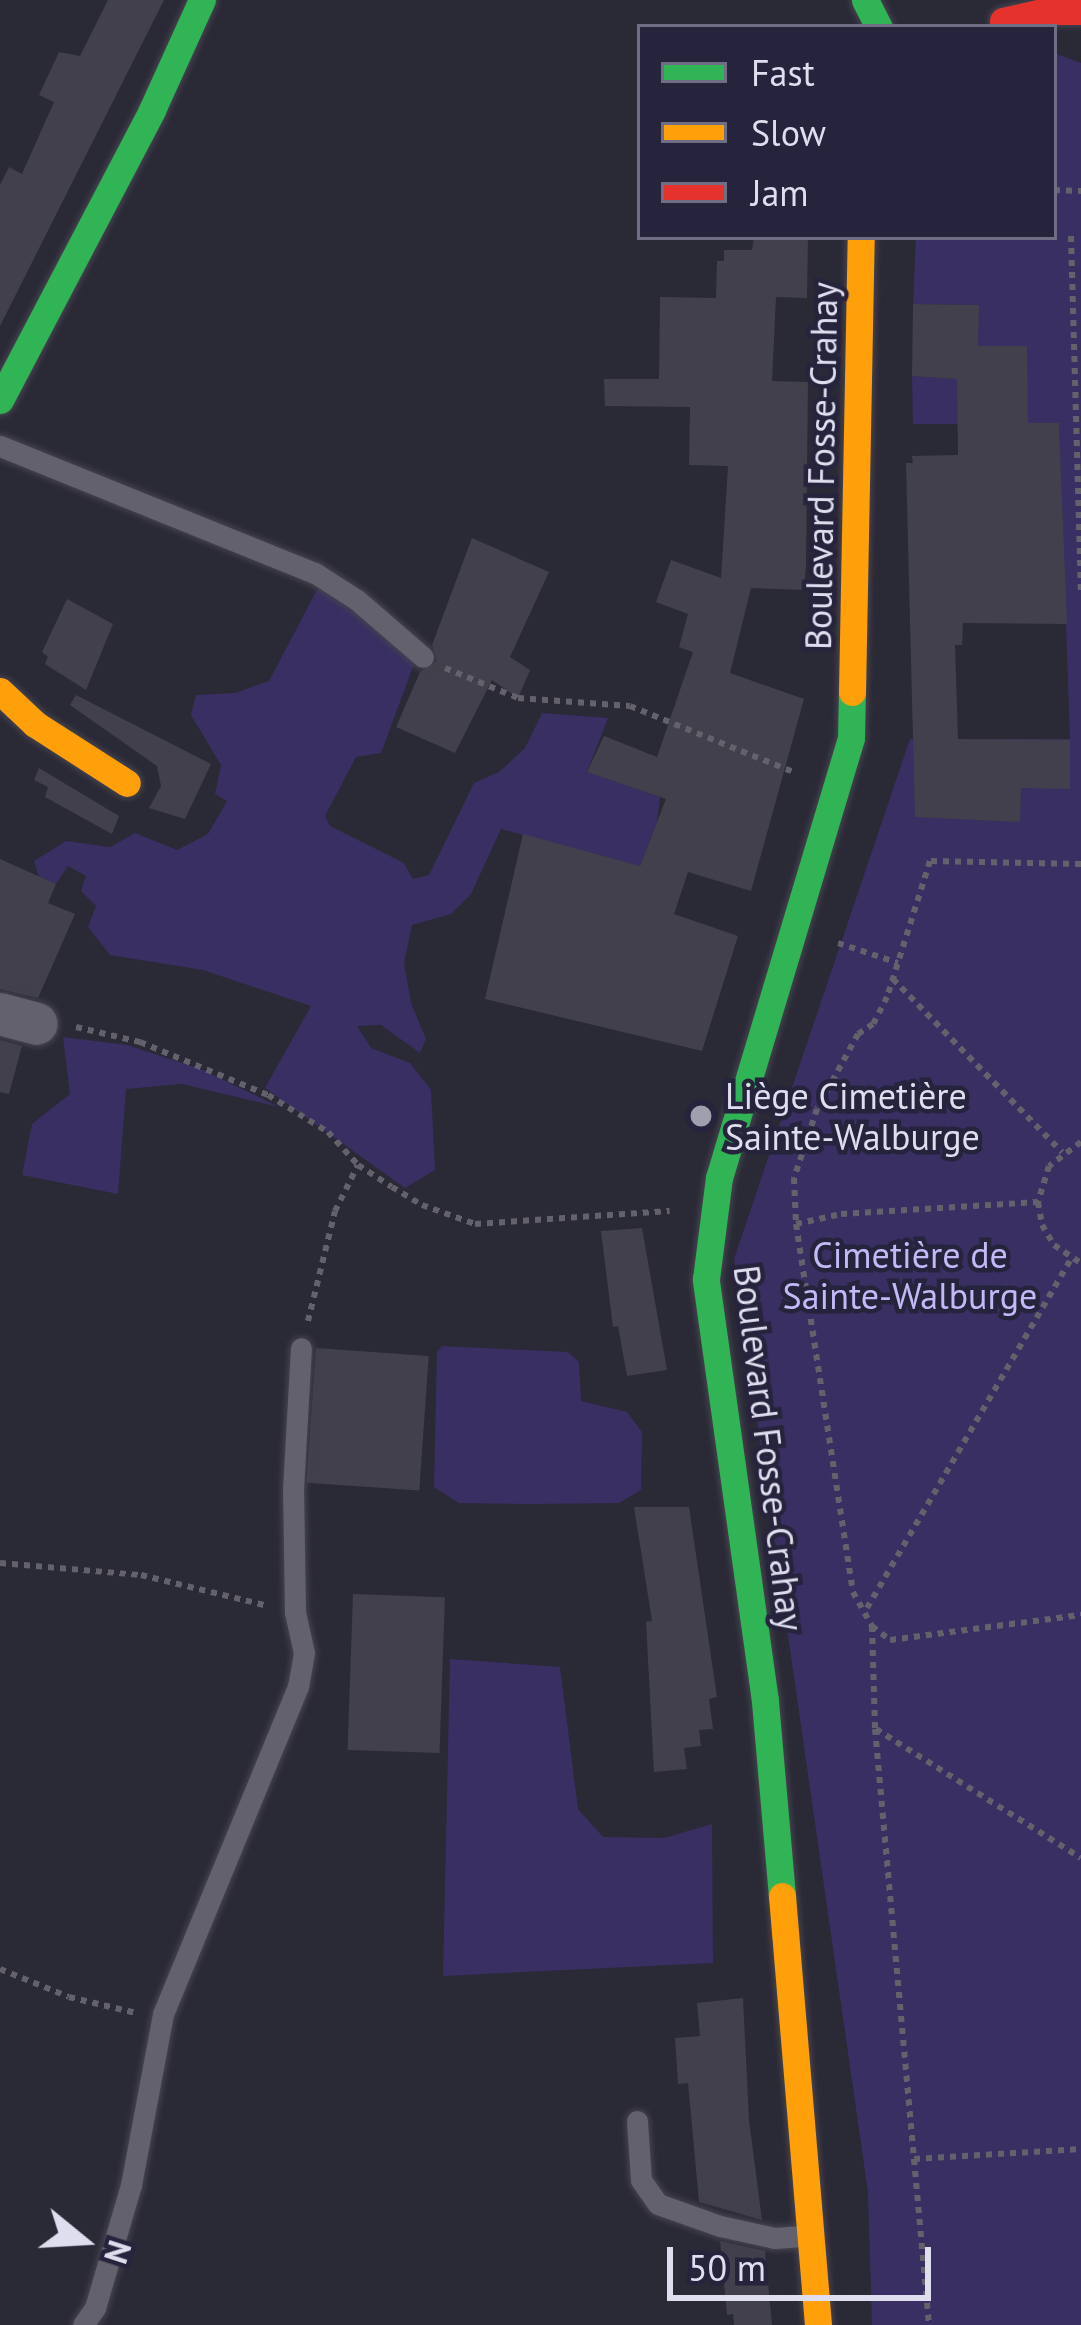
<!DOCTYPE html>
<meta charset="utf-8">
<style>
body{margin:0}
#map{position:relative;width:1081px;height:2325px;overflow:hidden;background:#2a2936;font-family:"PT Sans",sans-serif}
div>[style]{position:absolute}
.green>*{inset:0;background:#392f63}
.building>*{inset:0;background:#41404c;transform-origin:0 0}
.path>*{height:6px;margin-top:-3px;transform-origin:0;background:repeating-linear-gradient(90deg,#63626c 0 6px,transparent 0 12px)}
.roads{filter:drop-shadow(0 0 3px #45444f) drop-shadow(0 0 3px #45444f)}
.lane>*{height:21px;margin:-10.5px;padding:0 10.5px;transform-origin:10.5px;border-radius:10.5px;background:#62616d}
.street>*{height:42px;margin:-21px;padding:0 21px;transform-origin:21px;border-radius:21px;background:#62616d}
.fast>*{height:27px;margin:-13.5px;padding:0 13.5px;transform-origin:13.5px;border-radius:13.5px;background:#30b455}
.slow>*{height:27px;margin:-13.5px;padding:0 13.5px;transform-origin:13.5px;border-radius:13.5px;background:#ff9f0a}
.jam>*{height:27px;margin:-13.5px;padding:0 13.5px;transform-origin:13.5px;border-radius:13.5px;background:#e5322d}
.dots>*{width:33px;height:33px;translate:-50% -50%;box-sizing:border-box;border:6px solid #26233c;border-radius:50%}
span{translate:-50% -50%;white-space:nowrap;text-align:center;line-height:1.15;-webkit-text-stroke:9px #26233c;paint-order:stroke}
.street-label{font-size:36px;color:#dfdeef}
.poi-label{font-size:36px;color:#dfdeef}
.left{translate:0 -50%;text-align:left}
.park-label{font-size:36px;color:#c0baf7}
.legend{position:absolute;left:637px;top:24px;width:420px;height:216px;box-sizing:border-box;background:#26233c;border:3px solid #706e84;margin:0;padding:15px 21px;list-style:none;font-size:36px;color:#dfdeef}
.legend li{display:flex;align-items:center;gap:24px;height:60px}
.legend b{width:60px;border:3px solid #706e84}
.north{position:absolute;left:24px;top:2181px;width:120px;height:120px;-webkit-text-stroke:9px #26233c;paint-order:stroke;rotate:108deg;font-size:33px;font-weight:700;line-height:48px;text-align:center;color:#dfdeef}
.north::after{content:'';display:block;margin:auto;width:42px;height:54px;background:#dfdeef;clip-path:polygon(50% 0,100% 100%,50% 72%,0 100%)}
.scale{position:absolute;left:667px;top:2247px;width:264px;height:54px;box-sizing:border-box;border:6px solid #dfdeef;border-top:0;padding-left:15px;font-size:36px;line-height:42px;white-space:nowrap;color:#dfdeef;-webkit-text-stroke:9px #26233c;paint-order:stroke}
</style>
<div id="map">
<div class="green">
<i style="clip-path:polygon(1054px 53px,1081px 63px,1081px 2325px,872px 2325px,868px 2192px,734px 1259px,910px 739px,1070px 739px,1059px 424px,913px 424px,912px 376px,963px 379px,978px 327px,978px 305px,913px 304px,916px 237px,1054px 237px)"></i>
<i style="clip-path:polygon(318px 588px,349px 603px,414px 664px,381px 753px,356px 757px,325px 816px,330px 826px,404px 863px,413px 879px,429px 875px,474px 783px,499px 772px,525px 748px,542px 713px,608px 718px,587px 772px,660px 797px,657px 822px,640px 866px,501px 829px,471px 894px,451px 914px,412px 925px,404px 963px,411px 1003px,426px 1039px,420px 1053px,381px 1025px,357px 1026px,371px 1048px,410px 1063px,431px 1090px,435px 1170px,405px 1188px,265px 1088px,311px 1006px,203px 970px,110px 955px,88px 927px,96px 906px,81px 891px,86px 876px,68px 866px,56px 884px,39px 877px,34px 861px,66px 841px,110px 847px,135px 833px,177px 850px,208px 834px,227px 801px,215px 794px,221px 765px,191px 715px,196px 695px,235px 693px,269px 681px)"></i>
<i style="clip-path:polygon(63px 1037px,127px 1045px,203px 1070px,279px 1107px,182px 1084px,126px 1089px,118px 1194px,22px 1175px,32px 1124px,70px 1094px)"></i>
<i style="clip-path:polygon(442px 1346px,568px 1352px,579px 1362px,581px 1401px,627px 1412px,642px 1432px,641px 1490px,619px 1503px,533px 1504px,459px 1503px,434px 1487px,437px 1352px)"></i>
<i style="clip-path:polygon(450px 1659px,560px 1667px,578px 1809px,603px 1837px,664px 1838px,712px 1824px,713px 1963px,443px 1976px)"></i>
</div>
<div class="building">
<i style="clip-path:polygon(108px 0,164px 0,0 326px,0 185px,9px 167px,22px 174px,54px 102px,39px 95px,59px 52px,80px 56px)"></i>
<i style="clip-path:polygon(754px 237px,808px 237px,807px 298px,776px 297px,772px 381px,808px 382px,806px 565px,804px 590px,751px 588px,730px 673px,804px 699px,751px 891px,688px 872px,674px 914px,738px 936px,702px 1051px,485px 999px,523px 834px,640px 866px,666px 799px,587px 772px,604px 736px,657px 757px,693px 652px,679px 647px,688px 614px,656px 602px,671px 560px,721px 578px,728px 466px,689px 465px,690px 407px,605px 406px,604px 379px,659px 379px,660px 297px,716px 298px,717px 261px,724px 261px,724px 250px,752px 250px)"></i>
<i style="clip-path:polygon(913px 304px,979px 305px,978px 346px,1027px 346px,1028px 423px,1059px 423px,1067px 624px,963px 623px,962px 645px,955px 645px,958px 739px,1070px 740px,1070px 789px,1021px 788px,1020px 822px,915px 817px,906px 463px,913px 463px,912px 456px,958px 455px,957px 379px,912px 376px)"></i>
<i style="clip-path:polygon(472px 538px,549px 572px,510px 657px,530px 670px,518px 698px,492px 680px,455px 753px,396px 727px,420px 672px,437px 661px,432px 645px)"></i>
<i style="clip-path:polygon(67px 599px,113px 624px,86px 690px,45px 664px,48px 657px,42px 652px)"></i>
<i style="clip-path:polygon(76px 695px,211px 764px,185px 819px,149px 808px,161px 786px,157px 766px,70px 705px)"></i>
<i style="clip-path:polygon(39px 768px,119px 816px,112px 834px,45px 797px,48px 787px,34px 780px)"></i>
<i style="clip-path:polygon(0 859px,56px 884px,48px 903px,75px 914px,38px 998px,0 989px)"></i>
<i style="clip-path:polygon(0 1040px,22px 1046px,9px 1094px,0 1092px)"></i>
<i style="clip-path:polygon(642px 1228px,667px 1370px,627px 1376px,618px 1326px,613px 1327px,601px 1231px)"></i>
<i style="left:316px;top:1348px;width:113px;height:135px;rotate:4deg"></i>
<i style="clip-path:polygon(634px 1507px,689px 1507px,717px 1697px,709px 1699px,713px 1729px,699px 1730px,701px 1746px,684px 1748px,687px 1769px,654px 1772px,646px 1622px,652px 1621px)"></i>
<i style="left:353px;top:1594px;width:92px;height:156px;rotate:2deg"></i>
<i style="clip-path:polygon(743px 1998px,749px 2120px,762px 2220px,699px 2202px,688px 2083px,678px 2084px,675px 2038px,700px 2036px,697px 2003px)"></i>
<i style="clip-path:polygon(720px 2241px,765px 2251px,772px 2325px,734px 2325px,733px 2314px,727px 2315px)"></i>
</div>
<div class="path">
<i style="left:1054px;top:190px;width:27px;rotate:2deg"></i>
<i style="left:1071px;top:236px;width:360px;rotate:88.4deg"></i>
<i style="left:445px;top:668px;width:79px;rotate:22.3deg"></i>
<i style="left:518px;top:698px;width:112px;rotate:4.1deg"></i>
<i style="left:630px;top:706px;width:179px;rotate:22deg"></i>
<i style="left:1081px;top:864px;width:151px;rotate:-178.9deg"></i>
<i style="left:930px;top:861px;width:143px;rotate:107.5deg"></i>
<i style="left:887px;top:997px;width:30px;rotate:117deg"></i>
<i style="left:873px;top:1024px;width:18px;rotate:146deg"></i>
<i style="left:858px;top:1034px;width:85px;rotate:118.7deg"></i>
<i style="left:817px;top:1109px;width:73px;rotate:108.4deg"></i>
<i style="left:794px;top:1178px;width:46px;rotate:87.5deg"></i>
<i style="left:796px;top:1224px;width:372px;rotate:81.2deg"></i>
<i style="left:853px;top:1592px;width:39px;rotate:61deg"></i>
<i style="left:872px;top:1626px;width:23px;rotate:38deg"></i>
<i style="left:890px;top:1640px;width:193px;rotate:-7.5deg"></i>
<i style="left:838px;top:943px;width:63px;rotate:18.4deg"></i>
<i style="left:893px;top:979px;width:242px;rotate:45.7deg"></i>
<i style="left:76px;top:1027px;width:66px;rotate:13.2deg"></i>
<i style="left:140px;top:1042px;width:139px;rotate:22.5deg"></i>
<i style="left:268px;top:1095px;width:70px;rotate:31.7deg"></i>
<i style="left:328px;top:1132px;width:45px;rotate:47.7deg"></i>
<i style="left:358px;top:1165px;width:40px;rotate:32.9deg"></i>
<i style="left:392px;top:1187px;width:35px;rotate:31deg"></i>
<i style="left:422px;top:1205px;width:56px;rotate:19.7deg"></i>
<i style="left:475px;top:1224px;width:195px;rotate:-3.8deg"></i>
<i style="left:1081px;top:1142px;width:40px;rotate:143deg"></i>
<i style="left:1049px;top:1166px;width:38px;rotate:107deg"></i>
<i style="left:1038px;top:1202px;width:23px;rotate:80deg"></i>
<i style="left:1042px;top:1225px;width:23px;rotate:59deg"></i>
<i style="left:1054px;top:1245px;width:32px;rotate:34deg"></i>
<i style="left:796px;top:1224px;width:46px;rotate:-12.5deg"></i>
<i style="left:841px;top:1214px;width:197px;rotate:-3.5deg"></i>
<i style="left:308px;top:1321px;width:113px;rotate:-76.2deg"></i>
<i style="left:335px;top:1211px;width:51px;rotate:-63.4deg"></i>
<i style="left:0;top:1563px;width:142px;rotate:4.9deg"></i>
<i style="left:141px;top:1575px;width:131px;rotate:13.7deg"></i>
<i style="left:867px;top:1608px;width:404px;rotate:-59.7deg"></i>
<i style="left:872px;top:1626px;width:103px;rotate:88.3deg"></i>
<i style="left:875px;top:1729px;width:598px;rotate:84.82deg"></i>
<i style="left:876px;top:1729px;width:242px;rotate:32.2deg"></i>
<i style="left:0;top:1969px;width:74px;rotate:22.1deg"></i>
<i style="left:69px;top:1997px;width:69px;rotate:13.4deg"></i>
<i style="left:914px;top:2159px;width:167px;rotate:-3.4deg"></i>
</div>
<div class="roads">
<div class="lane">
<i style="left:0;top:446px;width:340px;rotate:22deg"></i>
<i style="left:315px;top:573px;width:50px;rotate:32.7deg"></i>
<i style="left:357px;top:600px;width:87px;rotate:40.8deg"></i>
<i style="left:637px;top:2121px;width:59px;rotate:86.1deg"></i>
<i style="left:641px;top:2180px;width:29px;rotate:55deg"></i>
<i style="left:658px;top:2204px;width:66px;rotate:19.5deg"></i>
<i style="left:720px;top:2226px;width:56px;rotate:12.3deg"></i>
<i style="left:775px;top:2238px;width:31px;rotate:-4deg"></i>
<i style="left:83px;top:2325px;width:21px;rotate:-55deg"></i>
<i style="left:95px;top:2308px;width:128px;rotate:-73.7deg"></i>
<i style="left:131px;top:2185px;width:174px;rotate:-79.4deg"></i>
<i style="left:163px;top:2014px;width:354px;rotate:-67.6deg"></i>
<i style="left:298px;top:1687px;width:35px;rotate:-80deg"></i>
<i style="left:304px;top:1653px;width:42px;rotate:-102.4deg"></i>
<i style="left:295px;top:1612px;width:122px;rotate:-90.9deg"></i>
<i style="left:293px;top:1490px;width:142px;rotate:-86.8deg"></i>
</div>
<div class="street">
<i style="left:0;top:1014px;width:38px;rotate:15deg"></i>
</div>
<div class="fast">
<i style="left:865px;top:0;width:30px;rotate:63deg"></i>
<i style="left:0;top:400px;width:327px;rotate:-62.3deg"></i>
<i style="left:152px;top:110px;width:121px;rotate:-65.6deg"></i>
<i style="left:782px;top:1896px;width:196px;rotate:-95deg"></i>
<i style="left:765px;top:1701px;width:426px;rotate:-98deg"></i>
<i style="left:706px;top:1279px;width:102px;rotate:-82.7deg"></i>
<i style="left:719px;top:1178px;width:459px;rotate:-73.3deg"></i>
<i style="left:851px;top:738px;width:46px;rotate:-88.8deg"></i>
</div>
<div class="slow">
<i style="left:0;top:691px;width:48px;rotate:43.3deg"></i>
<i style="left:35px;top:724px;width:109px;rotate:32.7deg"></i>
<i style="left:852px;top:692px;width:455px;rotate:-88.9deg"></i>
<i style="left:782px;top:1896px;width:431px;rotate:85.2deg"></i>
</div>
<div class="jam">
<i style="left:1003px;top:21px;width:44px;rotate:-13.1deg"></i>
<i style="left:1046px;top:11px;width:35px"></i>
</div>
</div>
<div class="dots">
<i style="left:701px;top:1116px;background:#a09fae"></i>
</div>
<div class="street-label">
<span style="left:821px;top:466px;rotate:-89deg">Boulevard Fosse-Crahay</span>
<span style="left:769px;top:1448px;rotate:83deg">Boulevard Fosse-Crahay</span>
</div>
<div class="poi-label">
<span class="left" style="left:725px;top:1116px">Liège Cimetière<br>Sainte-Walburge</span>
</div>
<div class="park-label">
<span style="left:910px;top:1275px">Cimetière de<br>Sainte-Walburge</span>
</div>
<ul class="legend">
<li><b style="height:15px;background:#30b455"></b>Fast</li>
<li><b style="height:15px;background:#ff9f0a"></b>Slow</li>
<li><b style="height:15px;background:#e5322d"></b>Jam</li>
</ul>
<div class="north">N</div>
<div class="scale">50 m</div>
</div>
